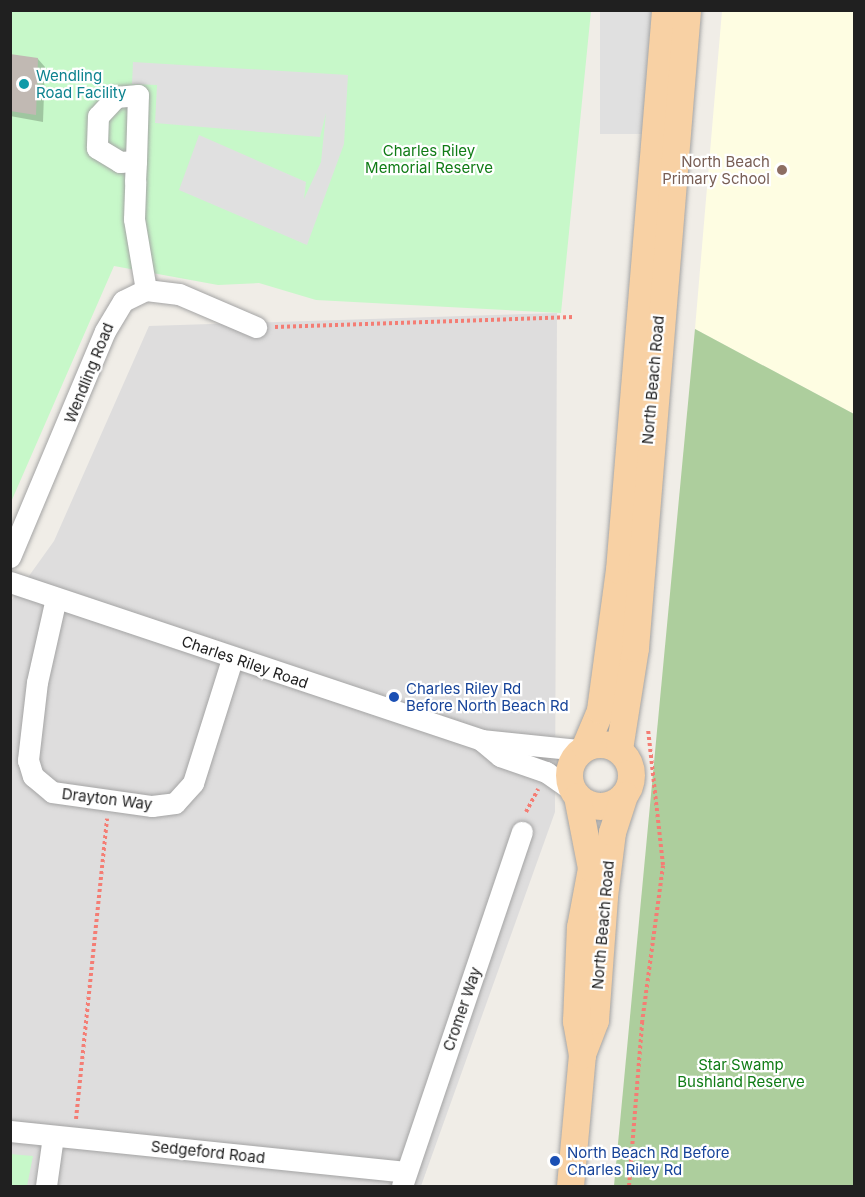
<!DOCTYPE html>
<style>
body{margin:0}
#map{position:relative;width:865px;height:1197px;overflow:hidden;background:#f0ede7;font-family:Inter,sans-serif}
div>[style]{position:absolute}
.residential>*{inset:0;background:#dedddd}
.education>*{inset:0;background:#fefde2}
.forest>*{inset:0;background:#adce9d}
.park>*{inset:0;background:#c7f8c9}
.parking>*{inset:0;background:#e0e0e0;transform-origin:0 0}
.shadow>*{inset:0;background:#0003}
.building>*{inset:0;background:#c1b9b3}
.path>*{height:4px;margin-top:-2px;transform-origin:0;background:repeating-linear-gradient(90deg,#f47d74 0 3px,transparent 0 6px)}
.roads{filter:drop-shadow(0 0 2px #a4a4a4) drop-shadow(0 0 2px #a4a4a4)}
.minor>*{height:21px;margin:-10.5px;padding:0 10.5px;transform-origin:10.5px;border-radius:10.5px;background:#fff}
.major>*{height:27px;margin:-13.5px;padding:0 13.5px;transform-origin:13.5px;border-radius:13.5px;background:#f8d1a4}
.major>.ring{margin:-13.5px;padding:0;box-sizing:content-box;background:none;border:27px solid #f8d1a4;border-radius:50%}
.dots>*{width:16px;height:16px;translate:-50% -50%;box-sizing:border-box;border:3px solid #fff;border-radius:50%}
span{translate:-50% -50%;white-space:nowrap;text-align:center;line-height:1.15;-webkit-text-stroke:4.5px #fff;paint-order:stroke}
.culture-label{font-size:15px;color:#0d838f}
.left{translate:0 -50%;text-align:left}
.park-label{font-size:15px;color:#107c16}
.education-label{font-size:15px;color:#785e54}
.right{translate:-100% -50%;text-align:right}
.street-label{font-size:15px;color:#202020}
.transit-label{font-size:15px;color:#164399}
.frame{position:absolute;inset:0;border:12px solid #202020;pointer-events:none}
</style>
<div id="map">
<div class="residential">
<i style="clip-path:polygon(557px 313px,555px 812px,421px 1186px,11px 1186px,11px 601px,54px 541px,149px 326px)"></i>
</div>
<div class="education">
<i style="clip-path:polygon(722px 11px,854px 11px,854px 414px,695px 329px)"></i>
</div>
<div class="forest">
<i style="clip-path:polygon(695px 329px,854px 414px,854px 1186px,614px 1186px)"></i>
</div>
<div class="park">
<i style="clip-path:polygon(11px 11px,591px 11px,561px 313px,316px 300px,259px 283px,218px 285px,114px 266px,11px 502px)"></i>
<i style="clip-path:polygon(10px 1154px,33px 1156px,27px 1186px,11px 1186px)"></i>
</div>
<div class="parking">
<i style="left:600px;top:11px;width:52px;height:123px"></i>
<i style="clip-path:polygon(133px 62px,348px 75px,344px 144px,307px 245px,179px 190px,199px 135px,306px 182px,304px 199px,321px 162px,326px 113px,320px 137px,155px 123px,157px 85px,132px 84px)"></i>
</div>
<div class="shadow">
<i style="clip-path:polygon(10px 55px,38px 59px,45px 67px,43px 122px,10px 116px)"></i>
</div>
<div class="building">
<i style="clip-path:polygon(10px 54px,38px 58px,36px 115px,10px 111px)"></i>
</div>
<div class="path">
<i style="left:275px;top:327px;width:298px;rotate:-1.9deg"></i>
<i style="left:526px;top:812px;width:26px;rotate:-62deg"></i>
<i style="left:76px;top:1119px;width:302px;rotate:-84.1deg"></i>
<i style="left:629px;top:1186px;width:164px;rotate:-85.4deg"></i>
<i style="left:642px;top:1023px;width:159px;rotate:-82.4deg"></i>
<i style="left:663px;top:865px;width:137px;rotate:-96.3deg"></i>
</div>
<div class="roads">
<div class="minor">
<i style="left:146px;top:290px;width:33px;rotate:7deg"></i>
<i style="left:179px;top:294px;width:84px;rotate:23.2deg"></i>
<i style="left:10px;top:557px;width:245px;rotate:-67.2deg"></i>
<i style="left:105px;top:331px;width:35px;rotate:-59deg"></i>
<i style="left:123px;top:301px;width:25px;rotate:-26deg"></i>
<i style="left:146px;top:290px;width:72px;rotate:-99.6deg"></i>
<i style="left:134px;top:219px;width:38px;rotate:-88deg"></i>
<i style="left:135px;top:181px;width:20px;rotate:-87deg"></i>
<i style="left:136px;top:161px;width:66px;rotate:-88.3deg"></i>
<i style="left:138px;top:95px;width:22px;rotate:175deg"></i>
<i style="left:116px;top:97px;width:26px;rotate:133deg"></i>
<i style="left:98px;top:116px;width:32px;rotate:92deg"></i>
<i style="left:97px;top:148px;width:27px;rotate:31deg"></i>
<i style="left:120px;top:162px;width:16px;rotate:-4deg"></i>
<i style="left:10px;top:582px;width:497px;rotate:18.5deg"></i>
<i style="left:481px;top:740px;width:100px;rotate:5.8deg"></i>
<i style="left:56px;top:598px;width:86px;rotate:102.7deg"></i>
<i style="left:37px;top:682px;width:79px;rotate:96.6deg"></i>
<i style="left:28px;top:760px;width:17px;rotate:73deg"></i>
<i style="left:33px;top:776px;width:25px;rotate:40deg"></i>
<i style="left:52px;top:792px;width:101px;rotate:8deg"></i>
<i style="left:152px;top:806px;width:23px;rotate:-7deg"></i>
<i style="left:175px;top:803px;width:27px;rotate:-48deg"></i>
<i style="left:193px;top:783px;width:130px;rotate:-72.5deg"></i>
<i style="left:481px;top:740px;width:25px;rotate:40deg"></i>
<i style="left:500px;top:756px;width:49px;rotate:19.2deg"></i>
<i style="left:546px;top:772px;width:33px;rotate:35deg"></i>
<i style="left:10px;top:1131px;width:398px;rotate:5.9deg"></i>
<i style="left:46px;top:1186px;width:50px;rotate:-82deg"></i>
<i style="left:402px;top:1186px;width:374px;rotate:-71.3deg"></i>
</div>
<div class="major">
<i class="ring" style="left:569px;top:744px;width:35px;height:35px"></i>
<i style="left:585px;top:746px;width:39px;rotate:-67deg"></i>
<i style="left:600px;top:710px;width:141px;rotate:-82.3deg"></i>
<i style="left:619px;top:570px;width:562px;rotate:-85.3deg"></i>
<i style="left:619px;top:749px;width:102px;rotate:-81deg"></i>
<i style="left:635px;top:648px;width:640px;rotate:-85.34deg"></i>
<i style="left:582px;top:1054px;width:36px;rotate:-69deg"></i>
<i style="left:595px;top:1020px;width:124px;rotate:-85.8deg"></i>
<i style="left:604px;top:896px;width:64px;rotate:-82.9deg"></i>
<i style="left:612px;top:832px;width:39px;rotate:-72deg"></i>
<i style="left:570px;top:1186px;width:132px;rotate:-84.8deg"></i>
<i style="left:582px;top:1055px;width:35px;rotate:-100deg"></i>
<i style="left:576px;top:1021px;width:94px;rotate:-87.6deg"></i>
<i style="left:580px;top:927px;width:60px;rotate:-79.4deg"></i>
<i style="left:591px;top:868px;width:73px;rotate:-101deg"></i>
</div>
</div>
<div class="dots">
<i style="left:24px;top:84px;background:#0f9aa8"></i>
<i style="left:782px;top:170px;background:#8d6e63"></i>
<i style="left:394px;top:697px;background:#1a4fb4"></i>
<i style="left:555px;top:1161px;background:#1a4fb4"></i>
</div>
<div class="culture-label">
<span class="left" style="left:36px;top:84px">Wendling<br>Road Facility</span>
</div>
<div class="park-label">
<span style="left:429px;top:159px">Charles Riley<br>Memorial Reserve</span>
<span style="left:741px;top:1073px">Star Swamp<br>Bushland Reserve</span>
</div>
<div class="education-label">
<span class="right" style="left:770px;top:170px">North Beach<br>Primary School</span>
</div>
<div class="street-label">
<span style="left:89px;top:373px;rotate:-68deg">Wendling Road</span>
<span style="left:653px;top:380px;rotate:-85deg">North Beach Road</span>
<span style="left:245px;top:662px;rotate:19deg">Charles Riley Road</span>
<span style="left:107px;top:799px;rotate:7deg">Drayton Way</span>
<span style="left:603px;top:925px;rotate:-85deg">North Beach Road</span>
<span style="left:462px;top:1009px;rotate:-71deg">Cromer Way</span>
<span style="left:208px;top:1152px;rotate:6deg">Sedgeford Road</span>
</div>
<div class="transit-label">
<span class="left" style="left:406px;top:697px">Charles Riley Rd<br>Before North Beach Rd</span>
<span class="left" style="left:567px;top:1161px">North Beach Rd Before<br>Charles Riley Rd</span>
</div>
<div class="frame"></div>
</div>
